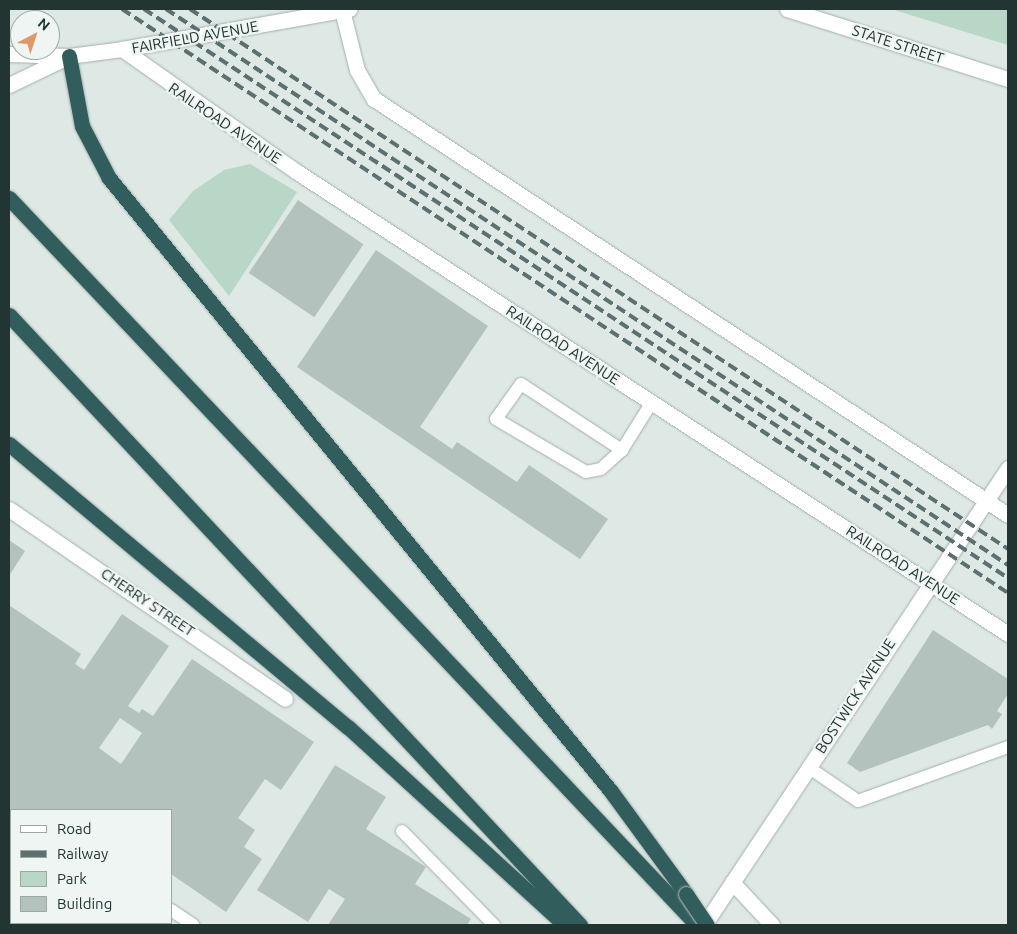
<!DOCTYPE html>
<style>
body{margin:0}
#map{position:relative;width:1017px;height:934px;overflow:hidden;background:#dee8e5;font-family:Ubuntu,sans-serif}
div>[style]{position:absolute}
.green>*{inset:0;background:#b9d7c6}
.building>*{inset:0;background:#b4c2be;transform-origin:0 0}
.roads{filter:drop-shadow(0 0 1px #a2afac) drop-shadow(0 0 1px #a2afac)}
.service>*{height:12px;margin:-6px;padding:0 6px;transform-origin:6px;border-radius:6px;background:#fff}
.minor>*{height:15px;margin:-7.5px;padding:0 7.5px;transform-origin:7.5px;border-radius:7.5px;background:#fff}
.tertiary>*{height:15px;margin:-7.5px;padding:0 7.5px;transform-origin:7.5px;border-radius:7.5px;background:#fff}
.secondary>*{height:15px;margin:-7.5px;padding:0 7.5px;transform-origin:7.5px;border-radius:7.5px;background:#fff}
.motorway>*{height:15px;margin:-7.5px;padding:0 7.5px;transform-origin:7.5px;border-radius:7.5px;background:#315e5c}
.rail>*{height:4px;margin-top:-2px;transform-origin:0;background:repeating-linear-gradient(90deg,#5c716f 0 10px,transparent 0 15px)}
.bridges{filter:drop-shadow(0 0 1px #bdc2c2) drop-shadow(0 0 1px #bdc2c2)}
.motorway-bridge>*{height:15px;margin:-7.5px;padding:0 7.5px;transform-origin:7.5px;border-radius:7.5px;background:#315e5c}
span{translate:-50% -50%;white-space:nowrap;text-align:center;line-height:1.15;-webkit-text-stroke:4.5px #eef5f3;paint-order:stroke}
.street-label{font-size:15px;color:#223533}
.frame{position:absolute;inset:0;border:10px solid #223533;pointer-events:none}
.legend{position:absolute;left:10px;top:809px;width:162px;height:115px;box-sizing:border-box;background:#eef5f3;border:1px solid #9ca8a6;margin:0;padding:6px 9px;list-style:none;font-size:15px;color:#223533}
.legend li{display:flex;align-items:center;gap:10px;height:25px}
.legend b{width:25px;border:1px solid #9ca8a6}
.north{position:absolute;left:10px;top:10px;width:50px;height:50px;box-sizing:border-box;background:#eef5f3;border:1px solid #9ca8a6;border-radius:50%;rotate:40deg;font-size:14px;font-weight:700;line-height:20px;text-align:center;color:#223533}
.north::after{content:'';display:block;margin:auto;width:18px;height:22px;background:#e19763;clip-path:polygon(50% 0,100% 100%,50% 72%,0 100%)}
</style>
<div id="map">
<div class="green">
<i style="clip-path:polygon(891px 9px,1008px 9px,1008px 45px)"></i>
<i style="clip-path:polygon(250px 164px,297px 192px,229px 296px,169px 220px,193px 191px,224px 170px)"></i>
</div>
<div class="building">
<i style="left:298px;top:200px;width:79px;height:88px;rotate:34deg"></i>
<i style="clip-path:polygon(376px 250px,488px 326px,420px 427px,452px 449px,457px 442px,517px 482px,529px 465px,608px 519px,580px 559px,297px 367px)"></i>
<i style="clip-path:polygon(9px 540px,25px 551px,9px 576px)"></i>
<i style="clip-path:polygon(evenodd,9px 605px,81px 654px,75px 664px,84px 670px,122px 614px,169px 646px,128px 706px,139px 713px,142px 709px,153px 716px,192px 659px,314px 742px,281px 790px,265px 779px,238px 818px,255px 830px,244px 847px,262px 859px,226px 912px,171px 874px,171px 810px,9px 811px,9px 605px,120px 718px,142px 733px,121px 764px,99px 748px,120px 718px)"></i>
<i style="clip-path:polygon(933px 630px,1008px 679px,1008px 694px,997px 711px,1002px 714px,992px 729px,988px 725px,860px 772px,847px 763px)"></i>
<i style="clip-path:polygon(335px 765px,386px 797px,366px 829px,426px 867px,415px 884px,471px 919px,467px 925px,328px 925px,345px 899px,329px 889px,308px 922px,257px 890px)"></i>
<i style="clip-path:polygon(9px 832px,11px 834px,9px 888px)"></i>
<i style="clip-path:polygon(26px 923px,84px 923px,82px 925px)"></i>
</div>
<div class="roads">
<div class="service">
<i style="left:622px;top:450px;width:28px;rotate:138deg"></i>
<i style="left:601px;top:469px;width:15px;rotate:169deg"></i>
<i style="left:586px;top:472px;width:104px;rotate:-149.5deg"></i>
<i style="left:496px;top:419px;width:43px;rotate:-54.5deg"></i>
<i style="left:521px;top:384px;width:121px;rotate:33.2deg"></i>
<i style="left:622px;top:450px;width:57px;rotate:-58deg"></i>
<i style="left:808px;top:767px;width:60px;rotate:34.2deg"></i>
<i style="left:858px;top:801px;width:159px;rotate:-19.8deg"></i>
<i style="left:402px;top:831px;width:132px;rotate:45.6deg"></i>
<i style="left:9px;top:908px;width:4px;rotate:-63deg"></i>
<i style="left:171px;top:910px;width:27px;rotate:34deg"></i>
</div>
<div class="minor">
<i style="left:9px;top:509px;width:335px;rotate:34.5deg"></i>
<i style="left:732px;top:882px;width:59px;rotate:47.1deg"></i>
<i style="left:704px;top:925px;width:549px;rotate:-56.37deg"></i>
</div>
<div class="tertiary">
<i style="left:342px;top:10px;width:62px;rotate:76deg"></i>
<i style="left:357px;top:70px;width:34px;rotate:60deg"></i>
<i style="left:374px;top:99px;width:758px;rotate:33.27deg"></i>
<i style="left:122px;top:49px;width:214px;rotate:35.1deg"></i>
<i style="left:297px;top:172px;width:848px;rotate:33.02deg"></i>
</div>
<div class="secondary">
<i style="left:787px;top:9px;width:232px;rotate:17.6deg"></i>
<i style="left:9px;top:54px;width:60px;rotate:1.9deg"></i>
<i style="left:69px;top:56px;width:53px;rotate:-7.5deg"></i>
<i style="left:122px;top:49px;width:231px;rotate:-10deg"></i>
<i style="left:9px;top:85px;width:64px;rotate:-25.8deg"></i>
</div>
<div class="motorway">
<i style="left:69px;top:56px;width:71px;rotate:79.5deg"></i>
<i style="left:82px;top:126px;width:59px;rotate:62.6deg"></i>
<i style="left:109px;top:178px;width:791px;rotate:50.7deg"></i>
<i style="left:610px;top:790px;width:129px;rotate:53.8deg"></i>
<i style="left:9px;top:198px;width:1001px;rotate:46.58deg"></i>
<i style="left:9px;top:315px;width:836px;rotate:46.89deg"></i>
<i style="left:9px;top:444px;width:442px;rotate:39.9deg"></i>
<i style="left:348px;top:727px;width:294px;rotate:42.4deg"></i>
</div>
</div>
<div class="rail">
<i style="left:122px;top:9px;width:1061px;rotate:33.39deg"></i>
<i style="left:144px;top:9px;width:1035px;rotate:33.37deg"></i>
<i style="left:166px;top:9px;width:1009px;rotate:33.44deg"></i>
<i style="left:190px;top:9px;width:980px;rotate:33.43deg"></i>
</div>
<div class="bridges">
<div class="motorway-bridge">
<i style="left:686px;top:894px;width:37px;rotate:56deg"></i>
</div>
</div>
<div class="street-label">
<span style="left:195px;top:37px;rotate:-10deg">FAIRFIELD AVENUE</span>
<span style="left:898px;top:44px;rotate:18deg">STATE STREET</span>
<span style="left:225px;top:123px;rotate:34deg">RAILROAD AVENUE</span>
<span style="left:563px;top:345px;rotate:33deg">RAILROAD AVENUE</span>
<span style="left:903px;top:565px;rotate:33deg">RAILROAD AVENUE</span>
<span style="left:148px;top:602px;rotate:34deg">CHERRY STREET</span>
<span style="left:855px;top:696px;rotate:-57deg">BOSTWICK AVENUE</span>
</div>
<div class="frame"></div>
<ul class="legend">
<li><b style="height:6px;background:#fff"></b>Road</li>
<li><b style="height:6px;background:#5c716f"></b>Railway</li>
<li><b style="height:14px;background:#b9d7c6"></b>Park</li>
<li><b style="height:14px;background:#b4c2be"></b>Building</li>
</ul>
<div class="north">N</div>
</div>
